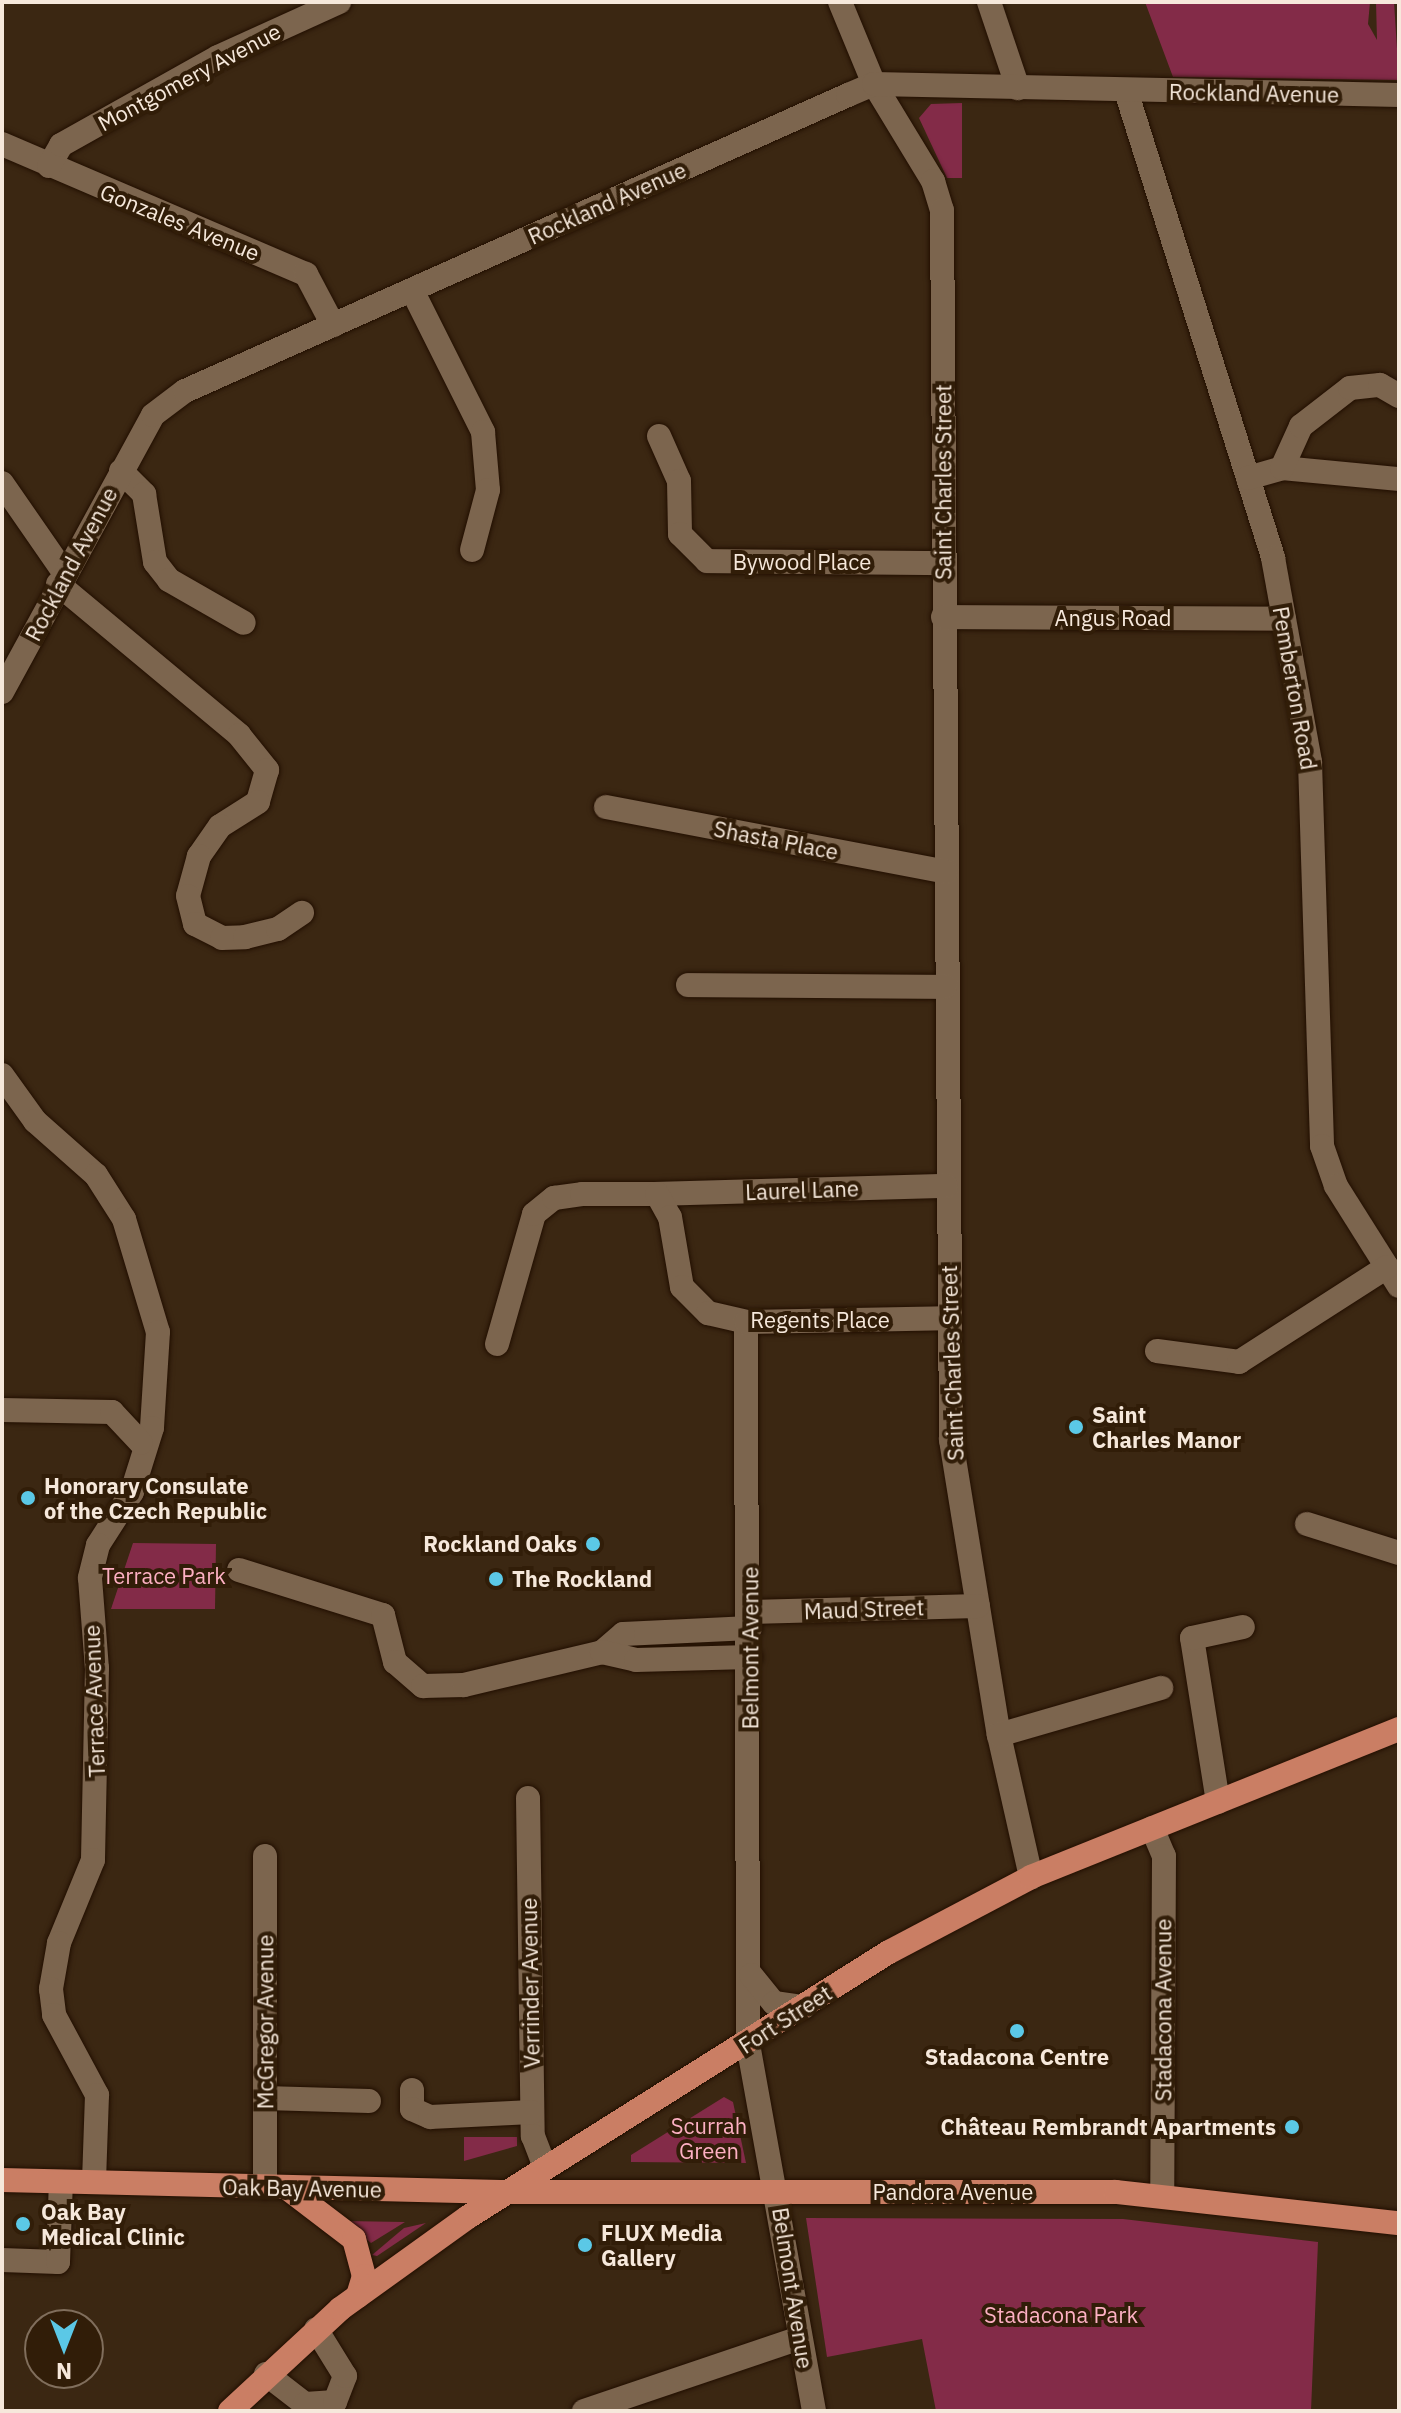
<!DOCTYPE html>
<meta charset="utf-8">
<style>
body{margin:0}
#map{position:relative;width:1401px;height:2413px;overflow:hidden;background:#3b2712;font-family:"IBM Plex Sans",sans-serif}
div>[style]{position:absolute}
.green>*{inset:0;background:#832b48}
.roads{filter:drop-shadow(0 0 2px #220f00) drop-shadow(0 0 2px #220f00)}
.minor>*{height:24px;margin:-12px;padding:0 12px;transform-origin:12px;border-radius:12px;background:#7c654e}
.major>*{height:24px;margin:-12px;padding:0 12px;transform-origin:12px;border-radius:12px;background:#ca7e64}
.dots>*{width:22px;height:22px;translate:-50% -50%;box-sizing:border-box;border:4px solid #311d08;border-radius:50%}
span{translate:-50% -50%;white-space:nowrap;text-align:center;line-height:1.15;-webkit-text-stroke:8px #311d08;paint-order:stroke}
.street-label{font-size:22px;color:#f6e8db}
.poi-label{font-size:22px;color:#f6e8db;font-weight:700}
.left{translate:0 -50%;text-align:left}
.right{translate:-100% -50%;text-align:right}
.park-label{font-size:22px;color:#fdb0c3}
.frame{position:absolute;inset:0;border:4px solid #f6e8db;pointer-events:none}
.north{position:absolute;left:24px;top:2309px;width:80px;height:80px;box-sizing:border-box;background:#311d08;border:2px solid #806e5c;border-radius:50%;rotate:180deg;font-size:22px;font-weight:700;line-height:32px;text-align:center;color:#f6e8db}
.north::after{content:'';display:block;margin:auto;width:28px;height:36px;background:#5bc8e6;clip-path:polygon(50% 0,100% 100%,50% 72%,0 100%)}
</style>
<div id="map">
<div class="green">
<i style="clip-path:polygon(1145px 2px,1370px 2px,1368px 24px,1377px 40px,1376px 2px,1394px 2px,1399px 80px,1173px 77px)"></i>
<i style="clip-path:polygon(962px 103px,962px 178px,947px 178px,919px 118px,931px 104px)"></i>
<i style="clip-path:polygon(133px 1543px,216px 1544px,215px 1609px,111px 1609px)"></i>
<i style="clip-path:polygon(724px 2097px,733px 2102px,746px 2163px,631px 2162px,631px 2155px)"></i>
<i style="clip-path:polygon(464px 2137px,517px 2137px,517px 2146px,464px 2161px)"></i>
<i style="clip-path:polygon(806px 2218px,1123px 2219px,1318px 2242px,1311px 2411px,936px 2411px,922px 2339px,827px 2357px)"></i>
<i style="clip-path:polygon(343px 2221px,405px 2222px,371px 2243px)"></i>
<i style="clip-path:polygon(426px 2223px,377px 2256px,372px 2255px,404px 2228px)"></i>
</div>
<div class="roads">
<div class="minor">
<i style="left:840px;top:2px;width:89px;rotate:67.5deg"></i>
<i style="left:874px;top:84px;width:114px;rotate:58.7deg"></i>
<i style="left:933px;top:181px;width:30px;rotate:73deg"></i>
<i style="left:942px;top:210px;width:1230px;rotate:89.58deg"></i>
<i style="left:951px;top:1440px;width:299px;rotate:80.8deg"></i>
<i style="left:999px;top:1735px;width:146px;rotate:77.3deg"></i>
<i style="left:989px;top:2px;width:91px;rotate:71.4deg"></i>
<i style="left:1126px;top:91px;width:490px;rotate:72.5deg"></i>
<i style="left:1273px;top:558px;width:207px;rotate:79.7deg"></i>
<i style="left:1310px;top:762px;width:384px;rotate:88.2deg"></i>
<i style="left:1322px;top:1146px;width:42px;rotate:70.7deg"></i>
<i style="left:1336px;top:1186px;width:118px;rotate:57.8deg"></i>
<i style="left:2px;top:144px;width:331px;rotate:23.2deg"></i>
<i style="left:306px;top:274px;width:58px;rotate:62.1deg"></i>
<i style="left:49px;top:166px;width:24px;rotate:-60deg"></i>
<i style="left:61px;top:145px;width:180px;rotate:-29.3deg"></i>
<i style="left:218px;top:57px;width:133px;rotate:-24.4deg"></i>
<i style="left:412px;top:290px;width:159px;rotate:63.4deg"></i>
<i style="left:483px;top:432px;width:58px;rotate:85.1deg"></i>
<i style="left:488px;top:490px;width:62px;rotate:104.9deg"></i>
<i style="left:659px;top:436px;width:49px;rotate:66deg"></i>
<i style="left:679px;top:481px;width:53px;rotate:88.9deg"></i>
<i style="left:680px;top:534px;width:38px;rotate:45deg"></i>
<i style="left:707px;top:561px;width:235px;rotate:0.5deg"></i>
<i style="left:1282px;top:468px;width:118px;rotate:5.4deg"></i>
<i style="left:121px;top:471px;width:33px;rotate:45deg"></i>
<i style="left:144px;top:494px;width:69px;rotate:80.8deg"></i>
<i style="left:155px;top:562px;width:23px;rotate:52deg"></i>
<i style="left:169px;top:580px;width:86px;rotate:29.8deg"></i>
<i style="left:1248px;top:478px;width:35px;rotate:-16deg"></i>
<i style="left:1282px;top:468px;width:46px;rotate:-65.7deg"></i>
<i style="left:1301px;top:426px;width:62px;rotate:-37.8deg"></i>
<i style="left:1350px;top:388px;width:30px;rotate:-6deg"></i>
<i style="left:1380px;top:385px;width:22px;rotate:30deg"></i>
<i style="left:2px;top:483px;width:111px;rotate:55.3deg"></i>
<i style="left:58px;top:584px;width:236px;rotate:39.8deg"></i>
<i style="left:239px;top:735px;width:45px;rotate:51.3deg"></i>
<i style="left:267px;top:770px;width:33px;rotate:106deg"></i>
<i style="left:258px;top:802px;width:45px;rotate:147.7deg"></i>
<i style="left:220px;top:826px;width:37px;rotate:125deg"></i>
<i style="left:199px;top:856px;width:41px;rotate:105.4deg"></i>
<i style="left:188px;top:896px;width:29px;rotate:76deg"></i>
<i style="left:195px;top:924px;width:30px;rotate:27deg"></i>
<i style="left:222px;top:938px;width:23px;rotate:-2deg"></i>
<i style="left:245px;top:937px;width:34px;rotate:-14deg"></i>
<i style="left:278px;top:929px;width:29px;rotate:-34deg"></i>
<i style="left:943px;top:617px;width:341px;rotate:0.3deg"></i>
<i style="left:2px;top:692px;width:315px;rotate:-61.4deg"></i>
<i style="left:153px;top:415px;width:40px;rotate:-37deg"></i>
<i style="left:185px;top:391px;width:726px;rotate:-24.06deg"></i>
<i style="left:848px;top:95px;width:28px;rotate:-23deg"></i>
<i style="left:874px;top:84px;width:525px;rotate:1.2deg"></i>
<i style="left:606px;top:807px;width:346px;rotate:10.8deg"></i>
<i style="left:688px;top:985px;width:257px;rotate:0.4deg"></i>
<i style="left:2px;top:1075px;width:57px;rotate:54.3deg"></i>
<i style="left:35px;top:1121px;width:81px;rotate:41.5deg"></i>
<i style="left:96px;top:1175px;width:52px;rotate:57.5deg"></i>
<i style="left:124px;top:1219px;width:118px;rotate:73.3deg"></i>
<i style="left:158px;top:1332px;width:96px;rotate:93.6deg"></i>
<i style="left:152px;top:1428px;width:67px;rotate:107.4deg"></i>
<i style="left:132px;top:1492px;width:63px;rotate:122.7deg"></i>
<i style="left:98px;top:1545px;width:34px;rotate:104deg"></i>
<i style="left:90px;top:1578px;width:90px;rotate:85.6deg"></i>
<i style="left:97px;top:1668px;width:192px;rotate:91.2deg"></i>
<i style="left:93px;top:1860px;width:90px;rotate:112.3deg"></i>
<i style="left:59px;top:1943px;width:47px;rotate:99.9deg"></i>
<i style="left:51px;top:1989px;width:26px;rotate:83deg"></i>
<i style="left:54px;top:2015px;width:91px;rotate:61.7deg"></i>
<i style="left:97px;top:2095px;width:87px;rotate:92deg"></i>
<i style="left:657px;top:1194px;width:289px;rotate:-1.6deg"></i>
<i style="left:746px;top:1322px;width:722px;rotate:89.84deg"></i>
<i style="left:748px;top:2044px;width:373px;rotate:79.8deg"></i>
<i style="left:497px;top:1344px;width:135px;rotate:-74.1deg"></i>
<i style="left:534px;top:1214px;width:26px;rotate:-39deg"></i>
<i style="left:554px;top:1198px;width:28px;rotate:-8deg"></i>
<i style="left:582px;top:1194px;width:75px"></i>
<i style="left:657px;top:1194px;width:26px;rotate:61deg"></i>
<i style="left:670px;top:1217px;width:71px;rotate:80.3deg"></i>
<i style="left:682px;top:1287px;width:37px;rotate:45deg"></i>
<i style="left:708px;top:1313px;width:39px;rotate:13deg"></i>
<i style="left:746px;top:1322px;width:201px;rotate:-1.1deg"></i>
<i style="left:1157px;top:1351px;width:83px;rotate:7.6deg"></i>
<i style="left:1239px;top:1362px;width:176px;rotate:-32.7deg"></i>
<i style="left:2px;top:1410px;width:110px;rotate:1deg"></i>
<i style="left:112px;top:1412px;width:42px;rotate:46.9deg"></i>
<i style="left:1307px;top:1524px;width:96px;rotate:17.5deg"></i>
<i style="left:239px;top:1570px;width:151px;rotate:17.4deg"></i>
<i style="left:383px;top:1615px;width:49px;rotate:75.7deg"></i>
<i style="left:395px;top:1662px;width:37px;rotate:41deg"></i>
<i style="left:423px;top:1686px;width:41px;rotate:-1.4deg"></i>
<i style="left:464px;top:1685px;width:142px;rotate:-13.4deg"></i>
<i style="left:750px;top:1612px;width:228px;rotate:-1.5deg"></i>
<i style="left:750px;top:1628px;width:127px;rotate:177.3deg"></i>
<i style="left:623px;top:1634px;width:28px;rotate:139deg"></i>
<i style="left:602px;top:1652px;width:35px;rotate:13deg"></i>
<i style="left:636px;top:1660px;width:114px;rotate:-1.5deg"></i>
<i style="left:999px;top:1735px;width:169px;rotate:-16.2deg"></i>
<i style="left:528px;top:1798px;width:338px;rotate:89.2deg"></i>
<i style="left:533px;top:2136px;width:33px;rotate:69deg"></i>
<i style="left:1218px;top:1802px;width:166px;rotate:-99deg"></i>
<i style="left:1192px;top:1638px;width:52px;rotate:-12.2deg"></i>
<i style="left:1152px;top:1828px;width:30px;rotate:67deg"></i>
<i style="left:1164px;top:1856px;width:339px;rotate:90.3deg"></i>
<i style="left:265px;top:1856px;width:331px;rotate:90deg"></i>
<i style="left:751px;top:1975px;width:36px;rotate:51deg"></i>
<i style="left:774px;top:2003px;width:30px;rotate:8deg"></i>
<i style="left:412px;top:2090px;width:19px;rotate:90deg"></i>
<i style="left:412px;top:2109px;width:20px;rotate:24deg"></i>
<i style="left:430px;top:2117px;width:102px;rotate:-2.8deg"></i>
<i style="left:265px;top:2098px;width:104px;rotate:1.7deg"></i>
<i style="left:2px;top:2260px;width:56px;rotate:2deg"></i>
<i style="left:58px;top:2262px;width:80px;rotate:-87.9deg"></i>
<i style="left:266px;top:2374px;width:49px;rotate:37.6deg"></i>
<i style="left:305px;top:2404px;width:30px;rotate:-4deg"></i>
<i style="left:335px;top:2402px;width:28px;rotate:-69deg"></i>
<i style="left:345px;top:2376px;width:55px;rotate:-121.7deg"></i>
<i style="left:584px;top:2411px;width:228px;rotate:-18.7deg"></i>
</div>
<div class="major">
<i style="left:2px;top:2180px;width:503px;rotate:1.37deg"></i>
<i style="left:505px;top:2192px;width:611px"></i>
<i style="left:1116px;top:2192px;width:285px;rotate:6.3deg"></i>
<i style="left:287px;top:2188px;width:84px;rotate:37.3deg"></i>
<i style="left:354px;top:2239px;width:38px;rotate:75deg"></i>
<i style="left:364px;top:2276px;width:21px;rotate:107deg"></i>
<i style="left:230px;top:2411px;width:150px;rotate:-42.8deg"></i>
<i style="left:340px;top:2309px;width:158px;rotate:-35.7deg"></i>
<i style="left:468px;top:2217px;width:497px;rotate:-32.2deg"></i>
<i style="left:889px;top:1952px;width:161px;rotate:-27.8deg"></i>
<i style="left:1031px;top:1877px;width:397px;rotate:-21.9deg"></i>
</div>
</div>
<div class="dots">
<i style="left:1076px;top:1427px;background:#5bc8e6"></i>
<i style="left:28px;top:1498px;background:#5bc8e6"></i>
<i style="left:593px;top:1544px;background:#5bc8e6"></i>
<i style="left:496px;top:1579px;background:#5bc8e6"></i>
<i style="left:1017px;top:2031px;background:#5bc8e6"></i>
<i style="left:1292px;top:2127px;background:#5bc8e6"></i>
<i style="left:23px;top:2224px;background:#5bc8e6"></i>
<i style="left:585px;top:2245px;background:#5bc8e6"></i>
</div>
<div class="street-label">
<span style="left:189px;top:77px;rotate:-28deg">Montgomery Avenue</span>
<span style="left:1254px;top:93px;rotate:1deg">Rockland Avenue</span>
<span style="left:607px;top:203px;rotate:-24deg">Rockland Avenue</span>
<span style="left:180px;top:222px;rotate:22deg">Gonzales Avenue</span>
<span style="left:943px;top:482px;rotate:-90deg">Saint Charles Street</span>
<span style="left:802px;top:562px">Bywood Place</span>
<span style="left:71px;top:564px;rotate:-62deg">Rockland Avenue</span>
<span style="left:1113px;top:618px">Angus Road</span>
<span style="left:1295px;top:688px;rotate:80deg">Pemberton Road</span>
<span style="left:776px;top:840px;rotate:11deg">Shasta Place</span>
<span style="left:802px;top:1190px;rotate:-2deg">Laurel Lane</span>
<span style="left:820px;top:1320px">Regents Place</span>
<span style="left:952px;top:1363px;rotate:-92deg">Saint Charles Street</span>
<span style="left:864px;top:1609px;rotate:-2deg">Maud Street</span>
<span style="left:750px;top:1648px;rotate:-90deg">Belmont Avenue</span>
<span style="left:94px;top:1701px;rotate:-92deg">Terrace Avenue</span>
<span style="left:530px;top:1983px;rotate:-91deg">Verrinder Avenue</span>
<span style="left:1163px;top:2010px;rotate:-90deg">Stadacona Avenue</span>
<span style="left:785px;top:2019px;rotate:-33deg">Fort Street</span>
<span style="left:265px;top:2022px;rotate:-90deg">McGregor Avenue</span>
<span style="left:302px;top:2188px;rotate:1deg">Oak Bay Avenue</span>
<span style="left:953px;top:2192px">Pandora Avenue</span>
<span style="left:793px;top:2288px;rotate:81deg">Belmont Avenue</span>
</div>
<div class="poi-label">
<span class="left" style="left:1092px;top:1427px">Saint<br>Charles Manor</span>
<span class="left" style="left:44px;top:1498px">Honorary Consulate<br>of the Czech Republic</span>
<span class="right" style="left:577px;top:1544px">Rockland Oaks</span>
<span class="left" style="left:512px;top:1579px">The Rockland</span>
<span style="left:1017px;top:2057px">Stadacona Centre</span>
<span class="right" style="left:1276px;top:2127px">Château Rembrandt Apartments</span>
<span class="left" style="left:41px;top:2224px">Oak Bay<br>Medical Clinic</span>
<span class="left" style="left:601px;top:2245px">FLUX Media<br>Gallery</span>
</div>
<div class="park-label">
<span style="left:164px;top:1576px">Terrace Park</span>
<span style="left:709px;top:2138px">Scurrah<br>Green</span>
<span style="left:1061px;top:2315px">Stadacona Park</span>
</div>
<div class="frame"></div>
<div class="north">N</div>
</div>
